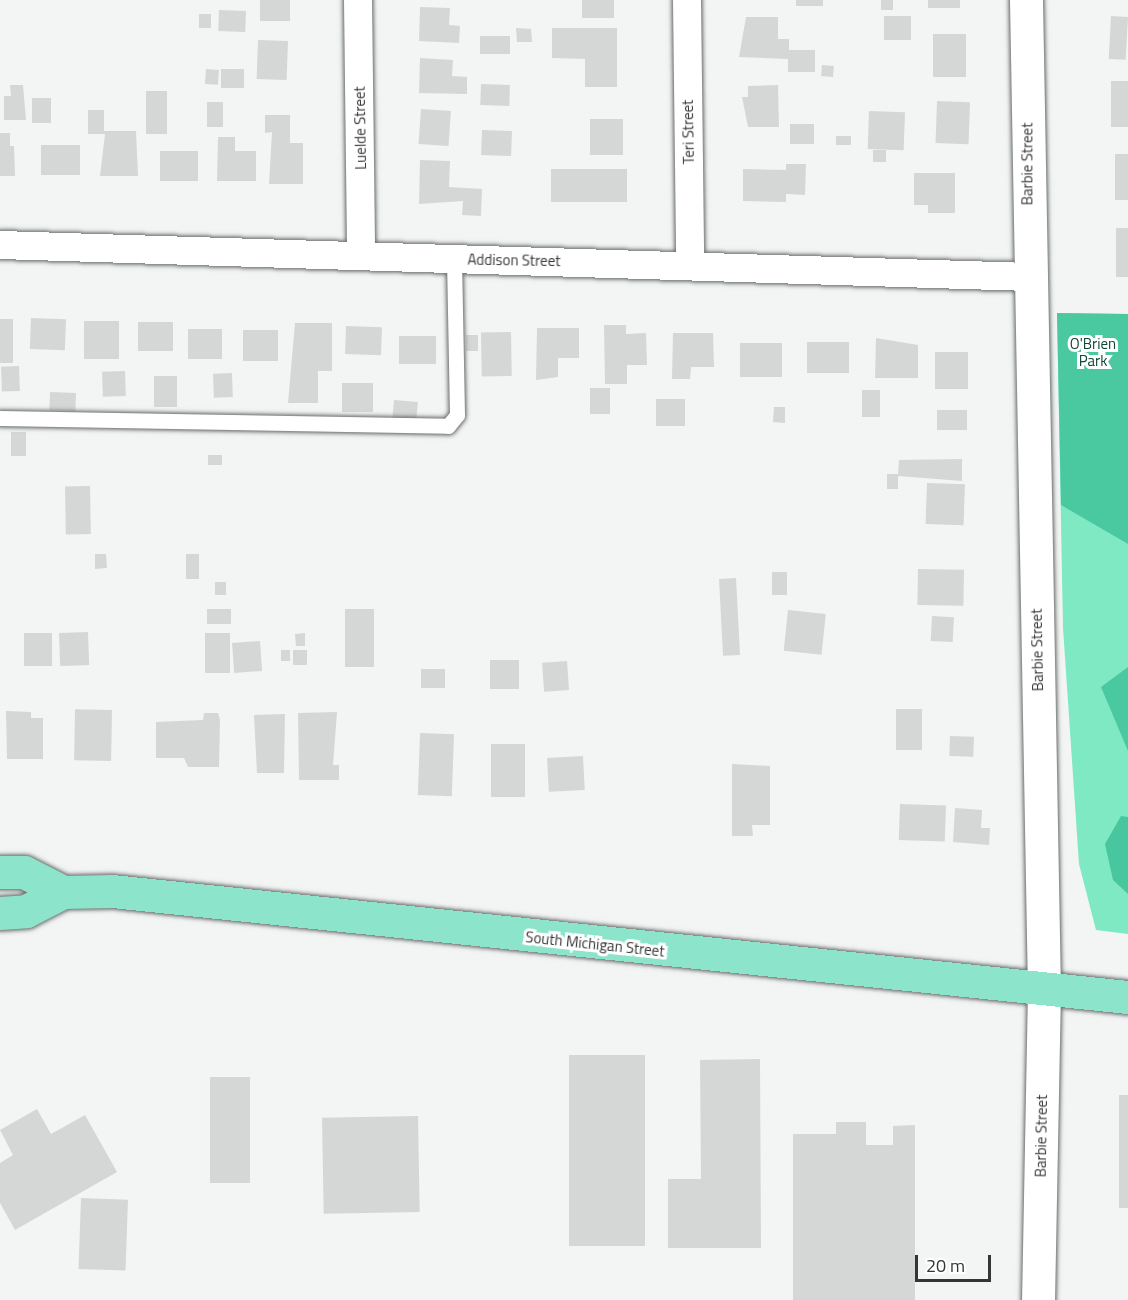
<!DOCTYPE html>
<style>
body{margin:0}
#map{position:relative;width:1128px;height:1300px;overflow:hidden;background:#f2f5f4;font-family:"Titillium Web",sans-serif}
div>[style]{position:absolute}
.green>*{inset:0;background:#7ee9c3}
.forest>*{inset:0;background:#4ac8a0}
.water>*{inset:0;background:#48c69e}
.building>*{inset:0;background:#d4d7d6;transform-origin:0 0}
.roads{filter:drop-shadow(0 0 2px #6a6d6c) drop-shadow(0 0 2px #6a6d6c)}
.service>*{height:15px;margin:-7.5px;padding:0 7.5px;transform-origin:7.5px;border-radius:7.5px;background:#fff}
.minor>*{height:28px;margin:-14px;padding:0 14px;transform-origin:14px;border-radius:14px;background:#fff}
.tertiary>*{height:33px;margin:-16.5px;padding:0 16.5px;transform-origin:16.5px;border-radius:16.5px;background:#fff}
.primary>*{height:33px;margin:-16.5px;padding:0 16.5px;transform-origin:16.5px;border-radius:16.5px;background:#8ce5ca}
span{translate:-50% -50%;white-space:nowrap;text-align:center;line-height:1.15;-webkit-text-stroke:6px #fff;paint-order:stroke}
.street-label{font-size:15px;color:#343635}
.park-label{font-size:15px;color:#104635}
.scale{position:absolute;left:915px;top:1255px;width:76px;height:27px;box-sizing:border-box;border:3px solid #343635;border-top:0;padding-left:8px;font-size:18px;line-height:21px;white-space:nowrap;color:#343635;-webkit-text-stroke:4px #fff;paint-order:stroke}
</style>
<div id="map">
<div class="green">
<i style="clip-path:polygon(1057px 313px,1128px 314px,1128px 934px,1096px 930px,1079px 864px,1063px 628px)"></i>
</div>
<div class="forest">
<i style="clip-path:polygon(1057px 313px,1128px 314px,1128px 544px,1061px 505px)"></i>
<i style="clip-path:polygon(1128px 667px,1128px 751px,1101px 687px)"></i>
</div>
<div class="water">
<i style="clip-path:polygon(1121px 816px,1128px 817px,1128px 894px,1113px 880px,1105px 844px)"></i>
</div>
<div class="building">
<i style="left:260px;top:0;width:30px;height:21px"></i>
<i style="left:582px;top:0;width:32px;height:18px"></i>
<i style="left:796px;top:0;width:27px;height:6px"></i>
<i style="left:881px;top:0;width:12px;height:10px"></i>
<i style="left:928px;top:0;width:32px;height:8px"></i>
<i style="clip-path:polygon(420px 7px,450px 8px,449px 25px,460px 26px,459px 43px,419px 41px)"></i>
<i style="left:219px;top:10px;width:27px;height:21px;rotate:2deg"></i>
<i style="left:199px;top:14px;width:12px;height:14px"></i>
<i style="left:911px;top:16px;width:24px;height:27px;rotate:90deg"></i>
<i style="left:1111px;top:16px;width:17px;height:43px;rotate:3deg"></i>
<i style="clip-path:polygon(746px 17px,778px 17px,778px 39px,789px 39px,789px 50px,815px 50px,815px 72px,788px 72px,788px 59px,739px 57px)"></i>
<i style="clip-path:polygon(516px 28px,531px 29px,532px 42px,517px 42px)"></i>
<i style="clip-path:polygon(552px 28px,617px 28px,617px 87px,585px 87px,585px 59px,552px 58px)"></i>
<i style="left:933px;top:34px;width:33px;height:43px"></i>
<i style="left:480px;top:36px;width:30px;height:18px"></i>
<i style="left:258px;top:40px;width:30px;height:39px;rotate:2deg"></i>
<i style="clip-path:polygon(420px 58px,453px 60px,452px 76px,467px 77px,467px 94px,419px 93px)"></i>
<i style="left:822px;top:65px;width:12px;height:11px;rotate:5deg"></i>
<i style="left:206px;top:69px;width:13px;height:15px;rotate:4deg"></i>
<i style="left:221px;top:69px;width:23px;height:19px"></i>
<i style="left:1111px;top:81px;width:17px;height:46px"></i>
<i style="left:481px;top:84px;width:29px;height:21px;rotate:2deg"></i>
<i style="clip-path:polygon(10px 85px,23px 85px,26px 120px,4px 120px,4px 96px,11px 96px)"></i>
<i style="clip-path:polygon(778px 85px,779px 127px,748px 127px,742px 97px,748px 97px,748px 86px)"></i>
<i style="left:146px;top:91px;width:21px;height:43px"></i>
<i style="left:32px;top:98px;width:19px;height:25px"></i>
<i style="left:937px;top:101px;width:33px;height:42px;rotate:2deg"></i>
<i style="left:207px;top:102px;width:16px;height:25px"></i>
<i style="left:421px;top:109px;width:30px;height:35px;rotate:4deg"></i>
<i style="clip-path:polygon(88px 110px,104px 110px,104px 131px,136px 131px,138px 176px,100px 176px,105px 134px,88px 134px)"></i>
<i style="left:869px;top:111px;width:36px;height:38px;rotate:2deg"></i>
<i style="clip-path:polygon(265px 115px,290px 115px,290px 143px,303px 143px,303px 184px,269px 184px,272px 132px,265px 133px)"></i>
<i style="left:590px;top:119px;width:33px;height:36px"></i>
<i style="left:790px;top:124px;width:24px;height:20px"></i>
<i style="left:482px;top:130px;width:30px;height:25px;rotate:2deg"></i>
<i style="clip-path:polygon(0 133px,10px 133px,10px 146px,14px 146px,15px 176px,0 176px)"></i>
<i style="left:836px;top:136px;width:15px;height:9px"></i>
<i style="clip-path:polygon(218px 137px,235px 137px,235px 151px,256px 151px,256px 181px,217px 181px)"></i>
<i style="left:80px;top:145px;width:30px;height:39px;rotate:90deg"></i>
<i style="left:873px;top:150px;width:13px;height:12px"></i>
<i style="left:198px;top:151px;width:30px;height:38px;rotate:90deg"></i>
<i style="left:1115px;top:154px;width:13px;height:46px"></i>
<i style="clip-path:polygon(420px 160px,450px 161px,449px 187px,482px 189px,481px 216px,462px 215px,463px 201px,419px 204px)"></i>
<i style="clip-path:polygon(786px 164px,806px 164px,805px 195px,786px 194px,786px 202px,743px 201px,743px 169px,786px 170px)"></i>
<i style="left:551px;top:169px;width:76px;height:33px"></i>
<i style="clip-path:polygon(914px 173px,955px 173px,955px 213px,928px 213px,928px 205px,914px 205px)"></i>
<i style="left:1116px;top:228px;width:12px;height:49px"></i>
<i style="left:31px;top:318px;width:35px;height:31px;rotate:2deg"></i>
<i style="left:0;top:319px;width:13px;height:44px"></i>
<i style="left:119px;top:321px;width:38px;height:35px;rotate:90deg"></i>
<i style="left:138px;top:322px;width:35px;height:29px"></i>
<i style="clip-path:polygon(295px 323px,332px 323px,332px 371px,318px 371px,318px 403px,288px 403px)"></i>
<i style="clip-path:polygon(604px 325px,626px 325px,626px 334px,646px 333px,647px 365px,627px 365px,627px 384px,605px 384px)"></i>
<i style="left:346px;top:326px;width:36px;height:28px;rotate:2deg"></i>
<i style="clip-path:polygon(537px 328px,579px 328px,579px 358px,558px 358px,558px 377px,536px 380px)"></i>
<i style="left:222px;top:329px;width:30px;height:34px;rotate:90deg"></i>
<i style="left:243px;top:330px;width:35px;height:31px"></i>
<i style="left:511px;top:332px;width:44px;height:30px;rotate:89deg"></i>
<i style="clip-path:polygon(673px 333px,713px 333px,714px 367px,691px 367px,690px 379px,672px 379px)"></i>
<i style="left:466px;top:335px;width:12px;height:16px"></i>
<i style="left:399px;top:336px;width:37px;height:28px"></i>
<i style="clip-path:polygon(876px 338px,918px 345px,918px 378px,875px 378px)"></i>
<i style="left:849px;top:342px;width:31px;height:42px;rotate:90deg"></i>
<i style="left:740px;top:343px;width:42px;height:34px"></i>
<i style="left:935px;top:352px;width:33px;height:37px"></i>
<i style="left:19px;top:366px;width:25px;height:18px;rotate:88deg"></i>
<i style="left:125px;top:371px;width:25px;height:23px;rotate:88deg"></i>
<i style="left:232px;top:373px;width:24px;height:19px;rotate:88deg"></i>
<i style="left:154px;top:376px;width:23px;height:31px"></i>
<i style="left:342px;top:383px;width:31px;height:29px"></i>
<i style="left:610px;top:388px;width:26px;height:20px;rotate:90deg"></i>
<i style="left:862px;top:390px;width:18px;height:27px"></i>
<i style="left:50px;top:392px;width:26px;height:18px;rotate:2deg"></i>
<i style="left:656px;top:399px;width:29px;height:27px"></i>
<i style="left:394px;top:400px;width:24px;height:21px;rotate:5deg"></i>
<i style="clip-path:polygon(774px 407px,785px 407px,785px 423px,773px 422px)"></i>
<i style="left:937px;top:410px;width:30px;height:20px"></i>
<i style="left:11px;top:432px;width:15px;height:24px"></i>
<i style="left:208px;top:455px;width:14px;height:10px"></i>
<i style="clip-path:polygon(962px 459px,962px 481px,898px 476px,898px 489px,887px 489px,887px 474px,898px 474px,899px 460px)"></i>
<i style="left:927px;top:483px;width:38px;height:41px;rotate:2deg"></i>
<i style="left:90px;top:486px;width:48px;height:25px;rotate:89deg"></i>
<i style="clip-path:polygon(95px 554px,106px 554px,107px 568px,95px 569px)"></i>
<i style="left:199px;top:554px;width:25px;height:13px;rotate:90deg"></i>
<i style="left:918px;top:569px;width:46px;height:36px;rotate:1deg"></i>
<i style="left:787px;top:572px;width:23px;height:15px;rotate:90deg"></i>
<i style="left:736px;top:578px;width:77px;height:17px;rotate:87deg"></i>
<i style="left:215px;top:582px;width:11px;height:13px"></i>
<i style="left:231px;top:609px;width:15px;height:24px;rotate:90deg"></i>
<i style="left:345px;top:609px;width:29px;height:58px"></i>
<i style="left:788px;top:610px;width:38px;height:41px;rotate:6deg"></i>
<i style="left:932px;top:616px;width:22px;height:25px;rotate:3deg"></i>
<i style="left:88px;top:632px;width:33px;height:29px;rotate:88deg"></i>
<i style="left:24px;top:633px;width:28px;height:33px"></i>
<i style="left:205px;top:633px;width:25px;height:40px"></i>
<i style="clip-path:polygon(305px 633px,305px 646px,296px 646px,295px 634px)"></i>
<i style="left:260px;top:641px;width:30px;height:28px;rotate:86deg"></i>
<i style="left:281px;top:650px;width:9px;height:11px"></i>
<i style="left:293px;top:650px;width:14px;height:15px"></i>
<i style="left:490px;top:660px;width:29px;height:29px"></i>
<i style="left:567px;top:661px;width:29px;height:25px;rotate:86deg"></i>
<i style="left:421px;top:669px;width:24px;height:19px"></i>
<i style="left:896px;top:709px;width:26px;height:41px"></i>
<i style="left:112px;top:710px;width:51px;height:37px;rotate:91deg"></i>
<i style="clip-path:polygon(6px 711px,31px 712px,31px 718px,43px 718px,43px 759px,7px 759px)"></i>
<i style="clip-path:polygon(337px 712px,333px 765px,339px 765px,339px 780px,299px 780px,298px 713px)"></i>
<i style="clip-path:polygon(204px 713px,218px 713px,220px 720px,219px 767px,188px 767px,184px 758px,156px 758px,156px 722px,203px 720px)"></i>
<i style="clip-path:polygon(285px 714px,284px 773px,257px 773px,254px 715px)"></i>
<i style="left:420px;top:733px;width:34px;height:62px;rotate:2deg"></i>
<i style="left:950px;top:736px;width:24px;height:20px;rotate:2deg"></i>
<i style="left:491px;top:744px;width:34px;height:53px"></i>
<i style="left:583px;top:756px;width:34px;height:36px;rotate:87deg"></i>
<i style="clip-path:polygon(732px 764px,770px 766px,770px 825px,752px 825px,753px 836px,732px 836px)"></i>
<i style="left:900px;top:804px;width:46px;height:36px;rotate:2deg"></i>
<i style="clip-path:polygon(955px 808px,982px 810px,981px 828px,990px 828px,989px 845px,953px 842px)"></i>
<i style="left:645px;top:1055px;width:191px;height:76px;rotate:90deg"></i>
<i style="clip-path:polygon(760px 1059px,761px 1248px,668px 1248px,668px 1179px,701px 1179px,700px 1060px)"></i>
<i style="left:210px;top:1077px;width:40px;height:106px"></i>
<i style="left:1119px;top:1095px;width:9px;height:113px"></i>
<i style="clip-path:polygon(37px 1109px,51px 1134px,85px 1115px,117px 1172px,15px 1230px,0 1203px,0 1163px,13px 1155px,0 1130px)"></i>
<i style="left:418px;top:1116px;width:96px;height:96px;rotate:89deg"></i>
<i style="clip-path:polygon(836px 1122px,866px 1122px,866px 1145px,893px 1145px,893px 1126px,915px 1125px,915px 1300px,793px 1300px,793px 1134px,836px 1134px)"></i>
<i style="left:81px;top:1198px;width:47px;height:71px;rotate:2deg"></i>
</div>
<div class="roads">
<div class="service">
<i style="left:0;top:418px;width:448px;rotate:1deg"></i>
<i style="left:448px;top:426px;width:14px;rotate:-51deg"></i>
<i style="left:457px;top:415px;width:156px;rotate:-91.1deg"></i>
</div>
<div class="minor">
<i style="left:358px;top:0;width:256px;rotate:89.3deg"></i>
<i style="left:687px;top:0;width:264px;rotate:89.3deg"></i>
<i style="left:0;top:245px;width:1028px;rotate:1.78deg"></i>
</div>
<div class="tertiary">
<i style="left:1026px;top:0;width:989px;rotate:88.96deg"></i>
<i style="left:1044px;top:989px;width:311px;rotate:91.1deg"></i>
</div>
<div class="primary">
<i style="left:0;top:872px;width:24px"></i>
<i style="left:24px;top:872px;width:44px;rotate:27.1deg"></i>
<i style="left:0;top:913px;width:26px;rotate:-4deg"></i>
<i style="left:26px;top:911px;width:42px;rotate:-27.2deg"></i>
<i style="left:63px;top:892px;width:49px;rotate:-1.2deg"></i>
<i style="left:112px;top:891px;width:1022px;rotate:5.96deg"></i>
</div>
</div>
<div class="street-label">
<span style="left:360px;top:128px;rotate:-91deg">Luelde Street</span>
<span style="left:688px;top:132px;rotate:-91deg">Teri Street</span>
<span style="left:1027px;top:164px;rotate:-90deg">Barbie Street</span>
<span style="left:514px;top:260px;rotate:1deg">Addison Street</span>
<span style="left:1037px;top:650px;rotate:-91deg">Barbie Street</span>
<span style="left:595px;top:944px;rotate:6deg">South Michigan Street</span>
<span style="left:1041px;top:1136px;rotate:-89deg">Barbie Street</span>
</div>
<div class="park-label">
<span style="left:1093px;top:352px">O'Brien<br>Park</span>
</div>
<div class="scale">20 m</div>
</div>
